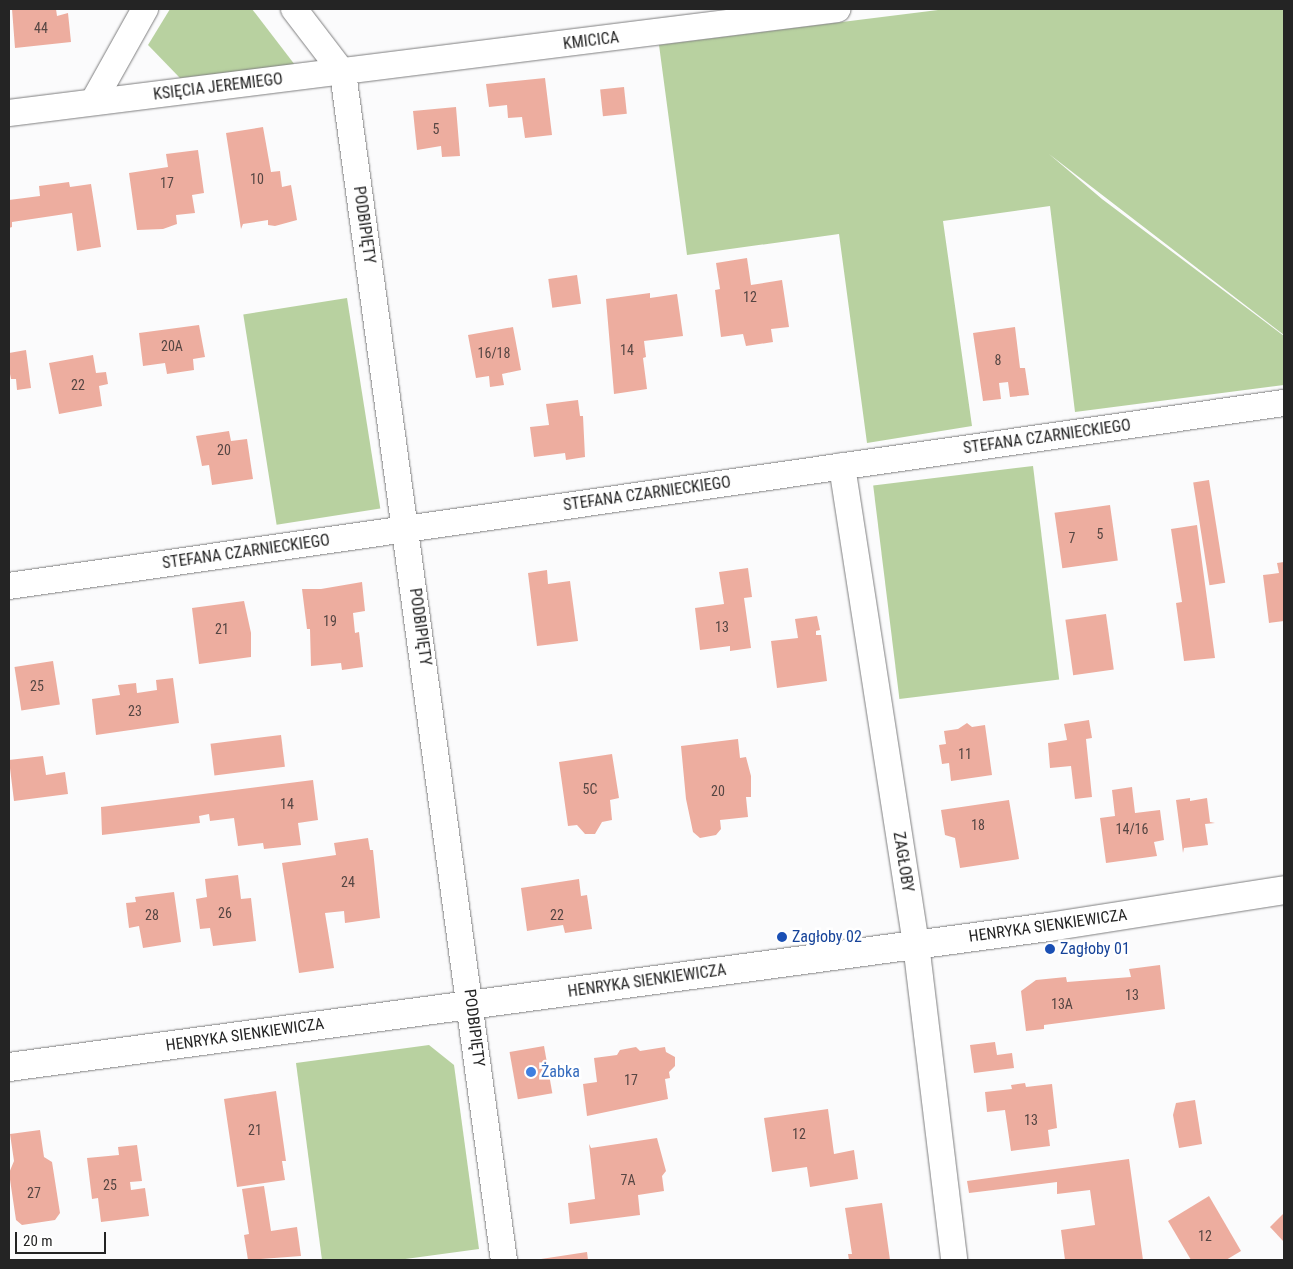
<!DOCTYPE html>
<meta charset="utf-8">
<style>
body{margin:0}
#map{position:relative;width:1293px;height:1269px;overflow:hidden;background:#fbfbfc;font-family:"Roboto Condensed",sans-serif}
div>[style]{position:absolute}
.green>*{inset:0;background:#b8d1a0;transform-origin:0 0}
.building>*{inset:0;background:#edad9f;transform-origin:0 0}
.roads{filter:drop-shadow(0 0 1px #7e7e7f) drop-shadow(0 0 1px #7e7e7f)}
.minor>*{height:26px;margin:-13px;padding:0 13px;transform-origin:13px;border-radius:13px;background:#fff}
.tertiary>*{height:28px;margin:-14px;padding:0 14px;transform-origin:14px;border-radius:14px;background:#fff}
.dots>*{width:14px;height:14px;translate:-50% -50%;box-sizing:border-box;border:2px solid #fff;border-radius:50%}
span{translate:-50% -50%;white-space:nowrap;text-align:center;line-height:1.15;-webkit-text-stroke:5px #fff;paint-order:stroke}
.number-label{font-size:14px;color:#564643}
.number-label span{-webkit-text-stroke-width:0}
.street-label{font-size:16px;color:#242424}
.transit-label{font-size:16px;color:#164399}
.left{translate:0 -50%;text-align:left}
.shop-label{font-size:16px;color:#366cbe}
.frame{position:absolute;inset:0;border:10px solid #242424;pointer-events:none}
.scale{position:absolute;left:15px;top:1232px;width:91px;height:22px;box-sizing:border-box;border:2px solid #242424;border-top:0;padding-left:6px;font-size:15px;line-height:18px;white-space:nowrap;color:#242424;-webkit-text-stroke:4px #fff;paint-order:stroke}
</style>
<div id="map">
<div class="green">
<i style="clip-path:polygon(170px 9px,252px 9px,295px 65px,180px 78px,148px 45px)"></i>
<i style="clip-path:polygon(946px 9px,1284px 9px,1284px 335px,1049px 154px,1102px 199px,1284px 336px,1284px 385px,1075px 412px,1050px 206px,943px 221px,972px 426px,867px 443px,839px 234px,687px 255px,659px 45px)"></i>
<i style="left:347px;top:298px;width:213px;height:105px;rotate:81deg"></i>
<i style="left:1033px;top:466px;width:215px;height:161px;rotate:83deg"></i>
<i style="clip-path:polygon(429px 1045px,454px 1065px,479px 1249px,398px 1260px,322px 1260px,296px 1063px)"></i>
</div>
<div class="building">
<i style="clip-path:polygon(12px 9px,56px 9px,57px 16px,68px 13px,71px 42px,15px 48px)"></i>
<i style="clip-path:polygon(545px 78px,552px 135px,525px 138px,522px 117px,508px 118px,507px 105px,489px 107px,486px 84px)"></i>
<i style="left:624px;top:87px;width:27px;height:24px;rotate:84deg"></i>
<i style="clip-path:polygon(456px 107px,460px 156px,442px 157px,441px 146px,417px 150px,413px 111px)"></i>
<i style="clip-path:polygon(263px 127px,271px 172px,280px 171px,282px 187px,291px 185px,297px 220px,275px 226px,268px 225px,268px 220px,243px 224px,241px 229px,226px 133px)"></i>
<i style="clip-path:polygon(198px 150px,204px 193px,192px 195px,195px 213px,176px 215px,177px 224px,163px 229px,137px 230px,129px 173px,168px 167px,166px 154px)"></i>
<i style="clip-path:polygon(69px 182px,70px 187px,91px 184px,101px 247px,77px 251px,72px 213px,12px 222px,12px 227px,9px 228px,9px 200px,40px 196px,39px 186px)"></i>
<i style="clip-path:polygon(747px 258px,751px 285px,782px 280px,789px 327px,771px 329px,773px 342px,746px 346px,743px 334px,721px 337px,715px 290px,720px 289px,716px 263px)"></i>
<i style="left:577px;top:275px;width:29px;height:29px;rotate:82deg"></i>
<i style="clip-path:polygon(650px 293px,650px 298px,677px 294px,683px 336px,644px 341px,646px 357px,643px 358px,647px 389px,614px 394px,606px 299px)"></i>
<i style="clip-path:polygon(199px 325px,205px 357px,193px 359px,194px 370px,167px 374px,165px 363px,143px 366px,139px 333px)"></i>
<i style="clip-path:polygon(513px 327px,521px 370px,502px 374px,504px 385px,490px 387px,489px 376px,476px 378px,468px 335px)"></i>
<i style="clip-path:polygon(1015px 327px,1020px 368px,1025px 368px,1029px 395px,1010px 397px,1008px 382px,999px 383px,1001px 399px,983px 401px,973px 333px)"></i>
<i style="clip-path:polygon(26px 350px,31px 388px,17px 390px,16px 379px,11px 379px,9px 369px,9px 353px)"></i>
<i style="clip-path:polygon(93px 355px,96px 373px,106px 372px,108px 384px,99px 386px,102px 406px,59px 414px,49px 363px)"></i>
<i style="clip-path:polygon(578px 400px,580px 416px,583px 416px,585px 457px,566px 460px,565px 453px,534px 457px,530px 427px,549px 425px,546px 404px)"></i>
<i style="clip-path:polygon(229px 431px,231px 441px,247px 439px,253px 479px,212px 485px,209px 465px,202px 466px,196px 436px)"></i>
<i style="left:1209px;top:480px;width:104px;height:16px;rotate:81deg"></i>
<i style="left:1110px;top:505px;width:56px;height:56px;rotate:82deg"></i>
<i style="clip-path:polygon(1197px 525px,1215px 658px,1184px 661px,1176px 603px,1182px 602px,1171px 529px)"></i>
<i style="clip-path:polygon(1284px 562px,1284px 621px,1269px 623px,1263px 575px,1279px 573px,1277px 563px)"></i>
<i style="clip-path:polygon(748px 568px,752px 597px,744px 598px,751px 648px,730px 651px,730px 646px,700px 650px,695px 608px,724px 604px,719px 572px)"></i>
<i style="clip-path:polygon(547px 570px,548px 584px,570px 581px,578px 641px,537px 646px,528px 573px)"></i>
<i style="clip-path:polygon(362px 582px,365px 611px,353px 613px,355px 633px,359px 632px,363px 667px,342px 670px,341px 663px,311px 666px,310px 629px,307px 629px,302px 589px,321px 589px)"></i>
<i style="clip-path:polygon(244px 601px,251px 633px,251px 657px,199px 664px,192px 608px)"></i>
<i style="left:1106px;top:614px;width:56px;height:41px;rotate:82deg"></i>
<i style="clip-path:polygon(817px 616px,820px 630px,816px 631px,816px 635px,821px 635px,827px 681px,777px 688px,771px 641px,798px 638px,795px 619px)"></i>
<i style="left:53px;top:661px;width:44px;height:39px;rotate:81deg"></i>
<i style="clip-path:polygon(173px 678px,179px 723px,96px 735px,92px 699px,120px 695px,118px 685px,136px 683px,137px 693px,157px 690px,156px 680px)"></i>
<i style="clip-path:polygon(1089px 720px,1092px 738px,1086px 739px,1092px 797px,1075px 799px,1071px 766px,1050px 768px,1048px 743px,1067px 740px,1064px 724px)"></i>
<i style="clip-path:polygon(967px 723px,972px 727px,985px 725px,992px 775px,951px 781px,949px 763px,942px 764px,939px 745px,946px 744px,944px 731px,958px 729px)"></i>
<i style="left:281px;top:735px;width:32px;height:71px;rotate:83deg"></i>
<i style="clip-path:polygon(738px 739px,740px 758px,746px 757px,751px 776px,751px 797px,746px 797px,748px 817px,720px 820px,721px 829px,716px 835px,700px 838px,693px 832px,686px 799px,681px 746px)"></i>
<i style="clip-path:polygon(612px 754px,619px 798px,610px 800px,612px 820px,602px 822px,595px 834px,585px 834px,577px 825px,568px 826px,559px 762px)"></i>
<i style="clip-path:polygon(43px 756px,46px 775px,65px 772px,68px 794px,14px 801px,9px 760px)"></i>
<i style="clip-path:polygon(313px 780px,318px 820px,298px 823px,301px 845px,264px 849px,263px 843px,238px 846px,234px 818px,210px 821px,209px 814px,199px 816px,200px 823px,102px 835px,101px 807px)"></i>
<i style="clip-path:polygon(1132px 787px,1135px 813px,1160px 810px,1164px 840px,1154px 842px,1157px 856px,1106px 863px,1100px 818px,1115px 816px,1112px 790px)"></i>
<i style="clip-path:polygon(1190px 798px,1190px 801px,1207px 798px,1210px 822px,1215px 823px,1205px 824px,1208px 845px,1184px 848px,1183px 853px,1176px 800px)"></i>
<i style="clip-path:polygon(1009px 800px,1019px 859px,960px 868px,955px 838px,945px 835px,941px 810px)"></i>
<i style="clip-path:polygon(368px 838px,370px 850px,373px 850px,380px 918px,345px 923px,344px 911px,325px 913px,334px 968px,299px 973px,282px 863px,336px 855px,334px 843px)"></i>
<i style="clip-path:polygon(238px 875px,241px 899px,251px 898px,256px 941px,213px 946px,210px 928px,200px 929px,196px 899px,207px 897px,205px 879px)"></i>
<i style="clip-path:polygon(579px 879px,581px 896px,587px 895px,592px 929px,565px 933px,563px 925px,527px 931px,521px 888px)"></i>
<i style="clip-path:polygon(174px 892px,181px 942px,143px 948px,139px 926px,129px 928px,126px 903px,136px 902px,135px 897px)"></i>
<i style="clip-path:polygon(1160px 965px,1165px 1009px,1044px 1025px,1044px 1029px,1026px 1031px,1021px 991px,1036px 980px,1066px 977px,1067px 982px,1131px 977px,1129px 969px)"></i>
<i style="clip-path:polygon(995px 1042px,997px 1055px,1012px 1053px,1014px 1068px,974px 1073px,970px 1045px)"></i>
<i style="left:544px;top:1046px;width:48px;height:35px;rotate:80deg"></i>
<i style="clip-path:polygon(636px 1047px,640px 1051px,665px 1047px,666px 1052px,675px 1057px,675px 1066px,669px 1072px,670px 1078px,665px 1079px,668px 1099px,587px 1116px,583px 1084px,597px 1082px,594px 1058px,617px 1055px,620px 1050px)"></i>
<i style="clip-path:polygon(1025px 1083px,1026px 1087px,1052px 1084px,1057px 1128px,1048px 1130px,1050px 1146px,1011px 1151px,1005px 1110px,987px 1112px,985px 1092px,1012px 1089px,1011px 1085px)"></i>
<i style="clip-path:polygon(276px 1091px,286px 1161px,282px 1161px,285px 1180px,237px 1187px,224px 1099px)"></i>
<i style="clip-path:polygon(1195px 1100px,1202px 1144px,1179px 1148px,1173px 1115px,1176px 1103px)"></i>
<i style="clip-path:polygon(828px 1109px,834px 1154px,854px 1150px,858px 1179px,810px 1187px,807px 1167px,772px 1172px,764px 1118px)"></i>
<i style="clip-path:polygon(40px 1130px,44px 1157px,52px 1162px,60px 1213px,55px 1220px,22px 1225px,16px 1220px,9px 1173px,14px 1161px,10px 1134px)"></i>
<i style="clip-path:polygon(657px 1138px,666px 1171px,662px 1176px,664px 1191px,638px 1195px,640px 1215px,570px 1224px,568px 1203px,595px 1199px,589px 1144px,591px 1148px)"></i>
<i style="clip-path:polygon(137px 1145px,142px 1181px,130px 1182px,131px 1190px,145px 1188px,149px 1216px,101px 1222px,98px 1198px,92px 1199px,87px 1158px,119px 1155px,118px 1147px)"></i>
<i style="clip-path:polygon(1129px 1159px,1143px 1260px,1065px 1260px,1061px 1230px,1095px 1225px,1090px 1190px,1057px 1194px,1057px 1182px,969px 1193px,967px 1181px)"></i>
<i style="clip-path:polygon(264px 1186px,271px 1231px,297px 1227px,301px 1256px,248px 1260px,244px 1235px,249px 1234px,242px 1189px)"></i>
<i style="clip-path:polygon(1209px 1196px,1241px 1251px,1226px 1260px,1191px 1260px,1168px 1221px)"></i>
<i style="clip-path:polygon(882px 1203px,890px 1260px,849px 1260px,848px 1254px,852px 1254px,845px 1208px)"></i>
<i style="clip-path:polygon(1284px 1213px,1284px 1242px,1270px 1227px)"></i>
<i style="clip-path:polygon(587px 1252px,588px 1260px,541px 1260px,541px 1259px)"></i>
</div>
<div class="roads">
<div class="minor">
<i style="left:294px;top:9px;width:81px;rotate:52.6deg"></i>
<i style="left:343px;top:73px;width:1198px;rotate:82.28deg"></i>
<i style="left:93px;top:102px;width:107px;rotate:-60.8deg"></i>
<i style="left:9px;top:113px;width:835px;rotate:-7.15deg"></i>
<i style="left:842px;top:466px;width:484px;rotate:81.2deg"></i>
<i style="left:916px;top:944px;width:318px;rotate:83.1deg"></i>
<i style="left:9px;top:586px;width:1288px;rotate:-8.17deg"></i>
</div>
<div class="tertiary">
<i style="left:9px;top:1067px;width:1049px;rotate:-7.67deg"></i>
<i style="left:1049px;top:927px;width:238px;rotate:-8.9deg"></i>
</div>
</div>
<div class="dots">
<i style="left:782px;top:937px;background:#1a4fb4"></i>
<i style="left:1050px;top:949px;background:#1a4fb4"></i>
<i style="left:531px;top:1072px;background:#3f7fe0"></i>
</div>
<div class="number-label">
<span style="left:41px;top:28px">44</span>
<span style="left:436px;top:129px">5</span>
<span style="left:257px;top:179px">10</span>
<span style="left:167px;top:183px">17</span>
<span style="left:750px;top:297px">12</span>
<span style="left:172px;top:346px">20A</span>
<span style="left:627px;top:350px">14</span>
<span style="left:494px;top:353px">16/18</span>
<span style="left:998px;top:360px">8</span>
<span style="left:78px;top:385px">22</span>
<span style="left:224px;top:450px">20</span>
<span style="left:1100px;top:534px">5</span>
<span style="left:1072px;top:538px">7</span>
<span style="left:330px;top:621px">19</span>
<span style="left:722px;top:627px">13</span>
<span style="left:222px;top:629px">21</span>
<span style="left:37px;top:686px">25</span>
<span style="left:135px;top:711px">23</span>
<span style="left:965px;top:754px">11</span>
<span style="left:590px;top:789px">5C</span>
<span style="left:718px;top:791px">20</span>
<span style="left:287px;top:804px">14</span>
<span style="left:978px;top:825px">18</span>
<span style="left:1132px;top:829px">14/16</span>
<span style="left:348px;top:882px">24</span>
<span style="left:225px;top:913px">26</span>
<span style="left:152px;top:915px">28</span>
<span style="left:557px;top:915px">22</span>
<span style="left:1132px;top:995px">13</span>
<span style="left:1062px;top:1004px">13A</span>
<span style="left:631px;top:1080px">17</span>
<span style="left:1031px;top:1120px">13</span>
<span style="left:255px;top:1130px">21</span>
<span style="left:799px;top:1134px">12</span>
<span style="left:628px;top:1180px">7A</span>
<span style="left:110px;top:1185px">25</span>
<span style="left:34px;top:1193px">27</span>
<span style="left:1205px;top:1236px">12</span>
</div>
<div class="street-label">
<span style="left:591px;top:41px;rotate:-7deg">KMICICA</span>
<span style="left:218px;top:87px;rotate:-7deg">KSIĘCIA JEREMIEGO</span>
<span style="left:364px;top:225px;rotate:82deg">PODBIPIĘTY</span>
<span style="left:1047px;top:437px;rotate:-8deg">STEFANA CZARNIECKIEGO</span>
<span style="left:647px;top:494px;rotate:-8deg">STEFANA CZARNIECKIEGO</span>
<span style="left:246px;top:552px;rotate:-8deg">STEFANA CZARNIECKIEGO</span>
<span style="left:420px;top:627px;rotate:82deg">PODBIPIĘTY</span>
<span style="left:903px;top:862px;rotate:81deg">ZAGŁOBY</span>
<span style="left:1048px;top:926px;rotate:-8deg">HENRYKA SIENKIEWICZA</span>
<span style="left:647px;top:981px;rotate:-8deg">HENRYKA SIENKIEWICZA</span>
<span style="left:474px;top:1028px;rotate:83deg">PODBIPIĘTY</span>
<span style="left:245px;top:1035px;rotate:-8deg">HENRYKA SIENKIEWICZA</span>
</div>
<div class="transit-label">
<span class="left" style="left:792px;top:937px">Zagłoby 02</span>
<span class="left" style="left:1060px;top:949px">Zagłoby 01</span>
</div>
<div class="shop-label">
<span class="left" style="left:541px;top:1072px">Żabka</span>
</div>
<div class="frame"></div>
<div class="scale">20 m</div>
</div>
